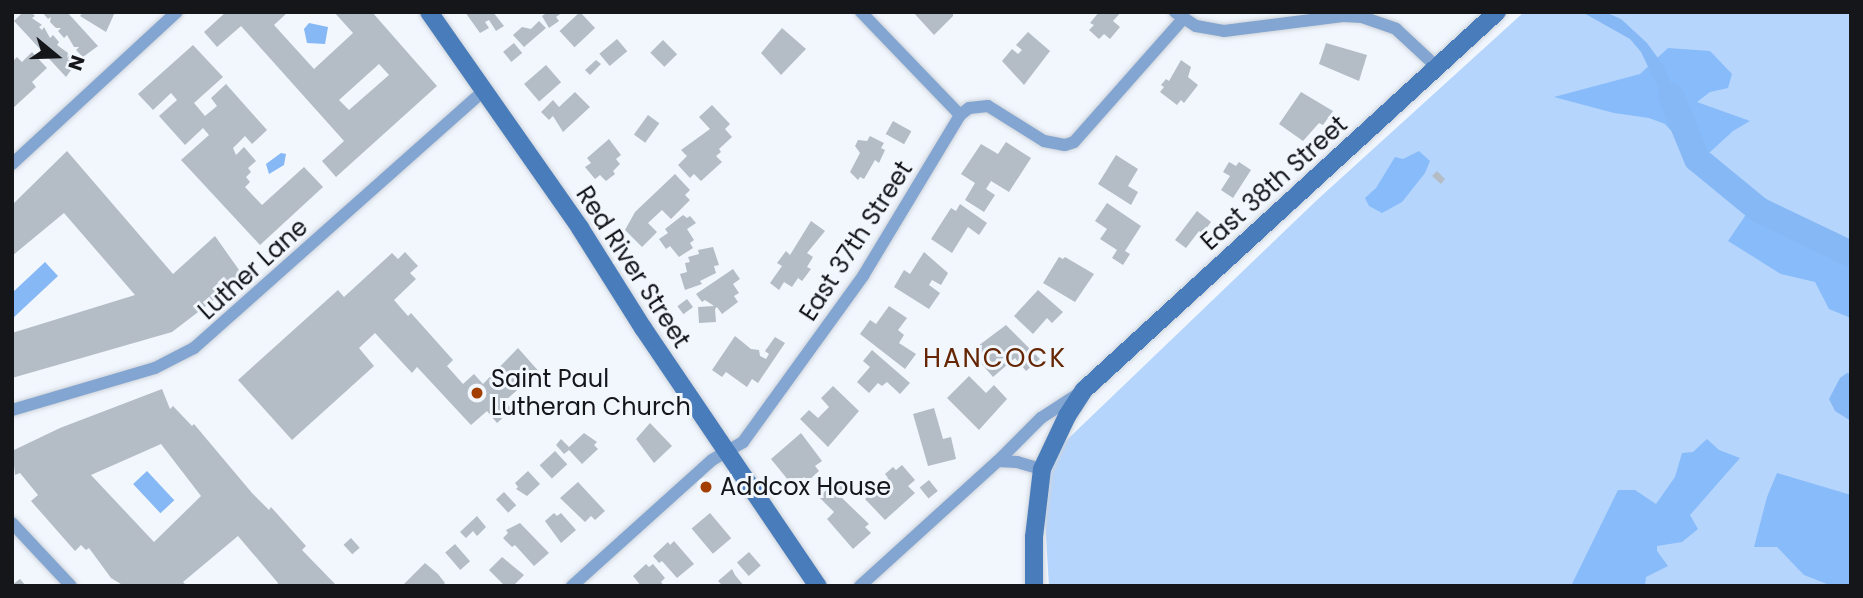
<!DOCTYPE html>
<style>
body{margin:0}
#map{position:relative;width:1863px;height:598px;overflow:hidden;background:#f2f7fe;font-family:Poppins,sans-serif}
div>[style]{position:absolute}
.green>*{inset:0;background:#b5d5fd}
.forest>*{inset:0;background:#88bbf9}
.water>*{inset:0;background:#86b8f6;transform-origin:0 0}
.river>*{height:26px;margin:-13px;padding:0 13px;transform-origin:13px;border-radius:13px;background:#86b8f6}
.building>*{inset:0;background:#b4bcc6;transform-origin:0 0}
.roads{filter:drop-shadow(0 0 2px #ced3da) drop-shadow(0 0 2px #ced3da)}
.street>*{height:12px;margin:-6px;padding:0 6px;transform-origin:6px;border-radius:6px;background:#83a5d1}
.secondary>*{height:18px;margin:-9px;padding:0 9px;transform-origin:9px;border-radius:9px;background:#497cbb}
.dots>*{width:19px;height:19px;translate:-50% -50%;box-sizing:border-box;border:4px solid #f2f7fe;border-radius:50%}
span{translate:-50% -50%;white-space:nowrap;text-align:center;line-height:1.15;-webkit-text-stroke:6px #f2f7fe;paint-order:stroke}
.street-label{font-size:24px;color:#14161a}
.poi-label{font-size:24px;color:#14161a}
.left{translate:0 -50%;text-align:left}
.neighbourhood-label{font-size:26px;color:#652603;letter-spacing:2px}
.frame{position:absolute;inset:0;border:14px solid #14161a;pointer-events:none}
.north{position:absolute;left:21px;top:21px;width:70px;height:70px;-webkit-text-stroke:5px #f2f7fe;paint-order:stroke;rotate:109deg;font-size:19px;font-weight:700;line-height:28px;text-align:center;color:#14161a}
.north::after{content:'';display:block;margin:auto;width:24px;height:32px;background:#14161a;clip-path:polygon(50% 0,100% 100%,50% 72%,0 100%)}
</style>
<div id="map">
<div class="green">
<i style="clip-path:polygon(1524px 12px,1851px 12px,1851px 586px,1049px 586px,1042px 469px,1047px 459px,1317px 200px)"></i>
</div>
<div class="forest">
<i style="clip-path:polygon(1668px 48px,1710px 51px,1732px 74px,1728px 88px,1710px 92px,1697px 102px,1750px 121px,1733px 131px,1709px 153px,1681px 150px,1675px 135px,1665px 124px,1649px 118px,1614px 113px,1554px 97px,1640px 74px)"></i>
<i style="clip-path:polygon(1419px 151px,1430px 161px,1425px 173px,1402px 202px,1382px 213px,1369px 206px,1365px 198px,1376px 188px,1395px 157px,1403px 159px)"></i>
<i style="clip-path:polygon(1758px 197px,1851px 247px,1851px 318px,1829px 309px,1815px 282px,1781px 274px,1728px 241px)"></i>
<i style="clip-path:polygon(1707px 439px,1719px 450px,1740px 458px,1690px 515px,1698px 529px,1682px 542px,1657px 546px,1657px 551px,1668px 566px,1646px 577px,1645px 586px,1571px 586px,1618px 490px,1635px 490px,1656px 504px,1675px 477px,1682px 453px,1693px 452px)"></i>
<i style="clip-path:polygon(1777px 473px,1851px 495px,1851px 586px,1832px 586px,1804px 575px,1777px 547px,1754px 547px,1767px 497px)"></i>
</div>
<div class="water">
<i style="clip-path:polygon(1582px 12px,1605px 12px,1621px 19px,1647px 43px,1663px 65px,1681px 108px,1694px 127px,1681px 129px,1676px 125px,1641px 52px,1630px 39px)"></i>
<i style="clip-path:polygon(309px 23px,328px 27px,325px 44px,307px 43px,304px 29px)"></i>
<i style="clip-path:polygon(1692px 134px,1707px 159px,1745px 190px,1746px 198px,1740px 200px,1732px 196px,1699px 169px,1683px 139px,1682px 135px)"></i>
<i style="clip-path:polygon(281px 153px,286px 154px,284px 165px,269px 174px,266px 164px)"></i>
<i style="clip-path:polygon(45px 262px,58px 276px,12px 319px,12px 293px)"></i>
<i style="clip-path:polygon(1847px 373px,1851px 374px,1851px 421px,1835px 411px,1829px 399px,1840px 378px)"></i>
<i style="left:147px;top:471px;width:40px;height:19px;rotate:47deg"></i>
</div>
<div class="river">
<i style="left:1671px;top:96px;width:68px;rotate:67.6deg"></i>
<i style="left:1697px;top:159px;width:80px;rotate:39.4deg"></i>
<i style="left:1759px;top:210px;width:102px;rotate:25.6deg"></i>
</div>
<div class="building">
<i style="clip-path:polygon(23px 12px,31px 12px,35px 16px,32px 18px,42px 25px,39px 27px,42px 30px,44px 27px,50px 38px,53px 35px,59px 42px,57px 45px,68px 53px,67px 58px,70px 55px,77px 62px,66px 77px,14px 21px)"></i>
<i style="clip-path:polygon(42px 12px,67px 12px,98px 46px,83px 57px,76px 50px,79px 47px,74px 47px,67px 35px,64px 38px,58px 31px,61px 28px,56px 28px,50px 22px,51px 17px,48px 19px)"></i>
<i style="clip-path:polygon(83px 12px,115px 12px,106px 32px,80px 16px)"></i>
<i style="clip-path:polygon(evenodd,226px 12px,288px 12px,274px 25px,314px 69px,353px 33px,334px 12px,372px 12px,437px 86px,336px 177px,322px 161px,344px 141px,241px 26px,217px 47px,204px 32px,226px 12px,379px 64px,389px 75px,349px 110px,339px 100px,379px 64px)"></i>
<i style="clip-path:polygon(465px 12px,493px 12px,504px 26px,496px 31px,489px 20px,485px 22px,489px 28px,480px 33px)"></i>
<i style="clip-path:polygon(548px 12px,563px 12px,556px 17px,559px 21px,549px 28px,542px 16px)"></i>
<i style="left:580px;top:12px;width:22px;height:28px;rotate:47deg"></i>
<i style="clip-path:polygon(913px 12px,953px 12px,953px 16px,934px 35px)"></i>
<i style="clip-path:polygon(1099px 12px,1121px 12px,1113px 21px,1120px 27px,1110px 39px,1104px 34px,1099px 39px,1089px 30px,1094px 25px,1090px 23px)"></i>
<i style="clip-path:polygon(539px 21px,546px 28px,524px 47px,513px 35px,522px 27px,531px 29px)"></i>
<i style="clip-path:polygon(782px 28px,806px 49px,781px 75px,761px 53px)"></i>
<i style="clip-path:polygon(1028px 32px,1050px 51px,1024px 85px,1002px 61px,1012px 49px,1018px 54px,1022px 50px,1016px 45px)"></i>
<i style="left:617px;top:39px;width:16px;height:23px;rotate:50deg"></i>
<i style="left:663px;top:40px;width:20px;height:18px;rotate:45deg"></i>
<i style="left:514px;top:43px;width:13px;height:14px;rotate:51deg"></i>
<i style="clip-path:polygon(1326px 43px,1367px 55px,1359px 81px,1319px 64px)"></i>
<i style="clip-path:polygon(193px 45px,223px 77px,194px 103px,205px 116px,217px 106px,211px 98px,226px 84px,267px 130px,252px 144px,245px 136px,233px 148px,236px 155px,244px 147px,256px 161px,248px 168px,251px 172px,246px 177px,250px 182px,245px 187px,262px 205px,304px 167px,323px 187px,260px 245px,181px 160px,209px 135px,203px 128px,185px 145px,159px 116px,177px 100px,171px 93px,153px 110px,138px 94px)"></i>
<i style="clip-path:polygon(32px 52px,47px 68px,32px 82px,36px 87px,12px 109px,12px 62px,17px 57px,22px 62px)"></i>
<i style="clip-path:polygon(596px 60px,601px 64px,590px 75px,585px 70px)"></i>
<i style="clip-path:polygon(1181px 60px,1191px 67px,1188px 77px,1198px 85px,1184px 103px,1181px 100px,1177px 105px,1160px 92px,1164px 87px,1161px 85px,1166px 79px,1169px 81px)"></i>
<i style="left:546px;top:65px;width:23px;height:29px;rotate:49deg"></i>
<i style="clip-path:polygon(575px 92px,590px 107px,563px 132px,553px 116px,549px 120px,541px 112px,553px 100px,559px 107px)"></i>
<i style="clip-path:polygon(1301px 92px,1333px 111px,1323px 125px,1319px 123px,1303px 141px,1279px 124px)"></i>
<i style="clip-path:polygon(712px 105px,730px 124px,725px 129px,732px 137px,719px 149px,721px 152px,716px 156px,722px 162px,701px 181px,694px 174px,690px 178px,678px 165px,687px 156px,681px 150px,710px 129px,699px 117px)"></i>
<i style="left:648px;top:115px;width:14px;height:24px;rotate:36deg"></i>
<i style="left:893px;top:121px;width:21px;height:15px;rotate:29deg"></i>
<i style="clip-path:polygon(870px 136px,884px 143px,881px 148px,885px 150px,879px 163px,875px 160px,864px 179px,860px 177px,858px 180px,850px 172px,860px 153px,855px 146px,858px 140px,867px 141px)"></i>
<i style="clip-path:polygon(609px 139px,621px 155px,616px 159px,620px 164px,613px 171px,615px 174px,606px 181px,600px 175px,595px 179px,585px 167px,591px 163px,587px 158px)"></i>
<i style="clip-path:polygon(1006px 142px,1031px 158px,1009px 192px,991px 181px,986px 189px,995px 195px,984px 212px,965px 200px,975px 183px,961px 174px,981px 144px,998px 154px)"></i>
<i style="clip-path:polygon(67px 151px,173px 274px,215px 236px,244px 277px,172px 332px,12px 378px,12px 333px,135px 295px,64px 213px,12px 256px,12px 205px)"></i>
<i style="clip-path:polygon(1116px 155px,1138px 169px,1128px 186px,1138px 192px,1131px 205px,1098px 184px)"></i>
<i style="clip-path:polygon(1229px 162px,1236px 166px,1239px 162px,1251px 170px,1233px 198px,1221px 190px,1230px 176px,1223px 172px)"></i>
<i style="clip-path:polygon(1437px 171px,1445px 179px,1441px 184px,1432px 176px)"></i>
<i style="clip-path:polygon(675px 174px,690px 190px,685px 195px,690px 200px,671px 219px,662px 210px,648px 223px,657px 232px,642px 247px,625px 230px,635px 212px)"></i>
<i style="clip-path:polygon(1107px 203px,1141px 226px,1125px 251px,1130px 254px,1123px 265px,1112px 258px,1117px 250px,1100px 239px,1107px 229px,1095px 221px)"></i>
<i style="clip-path:polygon(960px 204px,987px 223px,979px 235px,968px 227px,952px 253px,931px 239px,951px 208px,956px 211px)"></i>
<i style="clip-path:polygon(1197px 211px,1211px 222px,1202px 234px,1199px 231px,1186px 248px,1175px 240px)"></i>
<i style="clip-path:polygon(683px 215px,687px 218px,690px 216px,696px 223px,687px 229px,694px 240px,690px 243px,693px 248px,679px 257px,670px 246px,666px 249px,659px 239px,668px 233px,665px 229px)"></i>
<i style="clip-path:polygon(811px 221px,825px 231px,807px 253px,813px 257px,807px 267px,811px 269px,802px 281px,798px 278px,792px 287px,784px 282px,779px 290px,770px 283px,782px 266px,777px 263px,786px 251px,790px 255px)"></i>
<i style="clip-path:polygon(713px 247px,719px 265px,714px 266px,716px 273px,700px 281px,702px 284px,685px 290px,680px 274px,687px 272px,685px 263px,690px 262px,688px 257px,699px 254px,698px 250px)"></i>
<i style="clip-path:polygon(405px 252px,418px 266px,410px 273px,416px 279px,394px 300px,408px 316px,411px 313px,453px 360px,447px 366px,463px 384px,474px 374px,483px 384px,518px 348px,542px 375px,541px 378px,536px 380px,533px 376px,505px 401px,512px 410px,497px 423px,487px 411px,471px 425px,417px 367px,412px 373px,375px 333px,359px 348px,374px 366px,292px 440px,238px 380px,338px 290px,344px 297px,392px 253px,398px 259px)"></i>
<i style="clip-path:polygon(924px 252px,948px 273px,941px 285px,932px 280px,929px 285px,940px 293px,929px 309px,894px 287px,904px 270px,910px 274px)"></i>
<i style="clip-path:polygon(1059px 257px,1063px 259px,1065px 257px,1094px 274px,1075px 302px,1043px 283px)"></i>
<i style="clip-path:polygon(733px 269px,740px 279px,733px 284px,739px 293px,734px 296px,738px 302px,722px 314px,717px 307px,715px 309px,716px 322px,699px 323px,698px 307px,714px 306px,705px 300px,702px 302px,696px 294px)"></i>
<i style="clip-path:polygon(1038px 290px,1063px 312px,1052px 323px,1047px 318px,1033px 334px,1014px 316px)"></i>
<i style="left:687px;top:299px;width:10px;height:12px;rotate:53deg"></i>
<i style="clip-path:polygon(889px 306px,907px 318px,898px 330px,904px 335px,899px 343px,916px 354px,905px 369px,860px 334px,870px 320px,876px 324px)"></i>
<i style="clip-path:polygon(1006px 325px,1040px 359px,1026px 371px,1015px 358px,993px 377px,975px 356px,982px 350px,978px 346px)"></i>
<i style="clip-path:polygon(735px 336px,751px 349px,759px 350px,760px 356px,766px 359px,769px 354px,765px 351px,775px 337px,785px 343px,758px 383px,752px 379px,747px 387px,726px 372px,722px 377px,712px 370px)"></i>
<i style="clip-path:polygon(872px 350px,910px 383px,900px 394px,887px 382px,882px 386px,878px 383px,869px 393px,857px 382px,870px 367px,863px 361px)"></i>
<i style="clip-path:polygon(969px 376px,986px 393px,994px 385px,1007px 399px,979px 430px,947px 398px)"></i>
<i style="clip-path:polygon(833px 386px,859px 411px,828px 447px,800px 419px,809px 410px,818px 418px,829px 407px,821px 398px)"></i>
<i style="clip-path:polygon(evenodd,162px 389px,170px 409px,173px 406px,192px 426px,194px 424px,252px 493px,269px 510px,271px 507px,306px 546px,302px 550px,337px 586px,276px 586px,278px 583px,238px 536px,183px 582px,187px 586px,124px 586px,111px 578px,89px 548px,86px 550px,81px 545px,75px 551px,31px 501px,38px 495px,20px 473px,15px 475px,12px 445px,14px 450px,60px 428px,162px 389px,161px 444px,201px 496px,154px 542px,91px 475px,161px 444px)"></i>
<i style="clip-path:polygon(934px 408px,943px 439px,951px 437px,956px 459px,928px 466px,913px 414px)"></i>
<i style="clip-path:polygon(650px 423px,672px 446px,654px 463px,636px 439px)"></i>
<i style="clip-path:polygon(584px 433px,597px 442px,594px 445px,598px 449px,582px 464px,569px 450px,564px 454px,556px 445px,561px 439px,569px 447px)"></i>
<i style="clip-path:polygon(801px 433px,822px 461px,815px 466px,819px 471px,808px 481px,804px 477px,793px 486px,771px 459px)"></i>
<i style="left:555px;top:451px;width:18px;height:21px;rotate:47deg"></i>
<i style="clip-path:polygon(902px 465px,915px 480px,908px 486px,915px 493px,885px 520px,865px 499px,888px 478px,885px 474px,893px 467px,896px 470px)"></i>
<i style="clip-path:polygon(528px 471px,540px 484px,527px 496px,516px 489px,518px 487px,515px 483px)"></i>
<i style="clip-path:polygon(838px 479px,848px 493px,842px 498px,869px 524px,865px 527px,871px 533px,853px 549px,827px 519px,834px 512px,819px 497px)"></i>
<i style="left:929px;top:480px;width:14px;height:12px;rotate:51deg"></i>
<i style="clip-path:polygon(578px 482px,605px 511px,595px 520px,591px 516px,585px 522px,560px 498px)"></i>
<i style="left:504px;top:492px;width:18px;height:11px;rotate:47deg"></i>
<i style="clip-path:polygon(554px 513px,557px 516px,561px 513px,576px 530px,561px 543px,545px 521px)"></i>
<i style="left:710px;top:513px;width:33px;height:24px;rotate:50deg"></i>
<i style="clip-path:polygon(477px 516px,486px 527px,477px 536px,473px 531px,466px 538px,460px 532px)"></i>
<i style="clip-path:polygon(520px 523px,549px 553px,534px 566px,515px 545px,512px 547px,503px 538px,508px 533px,506px 530px)"></i>
<i style="left:351px;top:538px;width:13px;height:10px;rotate:48deg"></i>
<i style="clip-path:polygon(674px 541px,694px 564px,677px 578px,662px 561px,659px 563px,653px 556px,668px 542px,670px 545px)"></i>
<i style="left:455px;top:544px;width:23px;height:13px;rotate:49deg"></i>
<i style="left:749px;top:552px;width:18px;height:16px;rotate:49deg"></i>
<i style="clip-path:polygon(502px 557px,524px 575px,513px 586px,501px 586px,503px 584px,489px 570px)"></i>
<i style="clip-path:polygon(425px 563px,438px 574px,445px 583px,442px 586px,402px 586px)"></i>
<i style="clip-path:polygon(646px 564px,649px 567px,653px 564px,665px 578px,661px 582px,664px 586px,641px 586px,633px 576px)"></i>
<i style="clip-path:polygon(732px 569px,735px 575px,744px 586px,723px 586px,718px 581px)"></i>
<i style="clip-path:polygon(20px 579px,26px 586px,12px 586px,12px 585px)"></i>
</div>
<div class="roads">
<div class="street">
<i style="left:861px;top:12px;width:143px;rotate:46.1deg"></i>
<i style="left:1175px;top:12px;width:25px;rotate:34deg"></i>
<i style="left:1196px;top:26px;width:28px;rotate:10deg"></i>
<i style="left:1224px;top:31px;width:120px;rotate:-7.2deg"></i>
<i style="left:1343px;top:16px;width:19px;rotate:3deg"></i>
<i style="left:1362px;top:17px;width:36px;rotate:19deg"></i>
<i style="left:1396px;top:29px;width:56px;rotate:42.8deg"></i>
<i style="left:12px;top:164px;width:224px;rotate:-42.7deg"></i>
<i style="left:12px;top:410px;width:149px;rotate:-16.4deg"></i>
<i style="left:155px;top:368px;width:44px;rotate:-27.1deg"></i>
<i style="left:194px;top:348px;width:387px;rotate:-41.6deg"></i>
<i style="left:998px;top:461px;width:19px;rotate:3deg"></i>
<i style="left:1017px;top:462px;width:26px;rotate:16deg"></i>
<i style="left:12px;top:523px;width:86px;rotate:46.9deg"></i>
<i style="left:572px;top:586px;width:188px;rotate:-42deg"></i>
<i style="left:712px;top:460px;width:36px;rotate:-30deg"></i>
<i style="left:743px;top:442px;width:205px;rotate:-54.1deg"></i>
<i style="left:863px;top:276px;width:188px;rotate:-58.9deg"></i>
<i style="left:960px;top:115px;width:11px;rotate:-38deg"></i>
<i style="left:969px;top:108px;width:19px;rotate:-6deg"></i>
<i style="left:988px;top:106px;width:66px;rotate:32deg"></i>
<i style="left:1044px;top:141px;width:21px;rotate:11deg"></i>
<i style="left:1065px;top:145px;width:9px;rotate:-18deg"></i>
<i style="left:1074px;top:142px;width:164px;rotate:-48.5deg"></i>
<i style="left:860px;top:586px;width:186px;rotate:-42.2deg"></i>
<i style="left:998px;top:461px;width:61px;rotate:-45deg"></i>
<i style="left:1041px;top:418px;width:44px;rotate:-33deg"></i>
</div>
<div class="secondary">
<i style="left:429px;top:12px;width:264px;rotate:55deg"></i>
<i style="left:580px;top:228px;width:118px;rotate:57.8deg"></i>
<i style="left:643px;top:328px;width:312px;rotate:55.9deg"></i>
<i style="left:1034px;top:586px;width:49px;rotate:-90deg"></i>
<i style="left:1034px;top:537px;width:68px;rotate:-83.3deg"></i>
<i style="left:1042px;top:469px;width:59px;rotate:-64.7deg"></i>
<i style="left:1067px;top:416px;width:31px;rotate:-57deg"></i>
<i style="left:1084px;top:390px;width:560px;rotate:-42.47deg"></i>
</div>
</div>
<div class="dots">
<i style="left:477px;top:393px;background:#a23f00"></i>
<i style="left:706px;top:487px;background:#a23f00"></i>
</div>
<div class="street-label">
<span style="left:1274px;top:183px;rotate:-42deg">East 38th Street</span>
<span style="left:856px;top:241px;rotate:-57deg">East 37th Street</span>
<span style="left:633px;top:267px;rotate:57deg">Red River Street</span>
<span style="left:253px;top:269px;rotate:-42deg">Luther Lane</span>
</div>
<div class="poi-label">
<span class="left" style="left:491px;top:393px">Saint Paul<br>Lutheran Church</span>
<span class="left" style="left:720px;top:487px">Addcox House</span>
</div>
<div class="neighbourhood-label">
<span style="left:995px;top:359px">HANCOCK</span>
</div>
<div class="frame"></div>
<div class="north">N</div>
</div>
